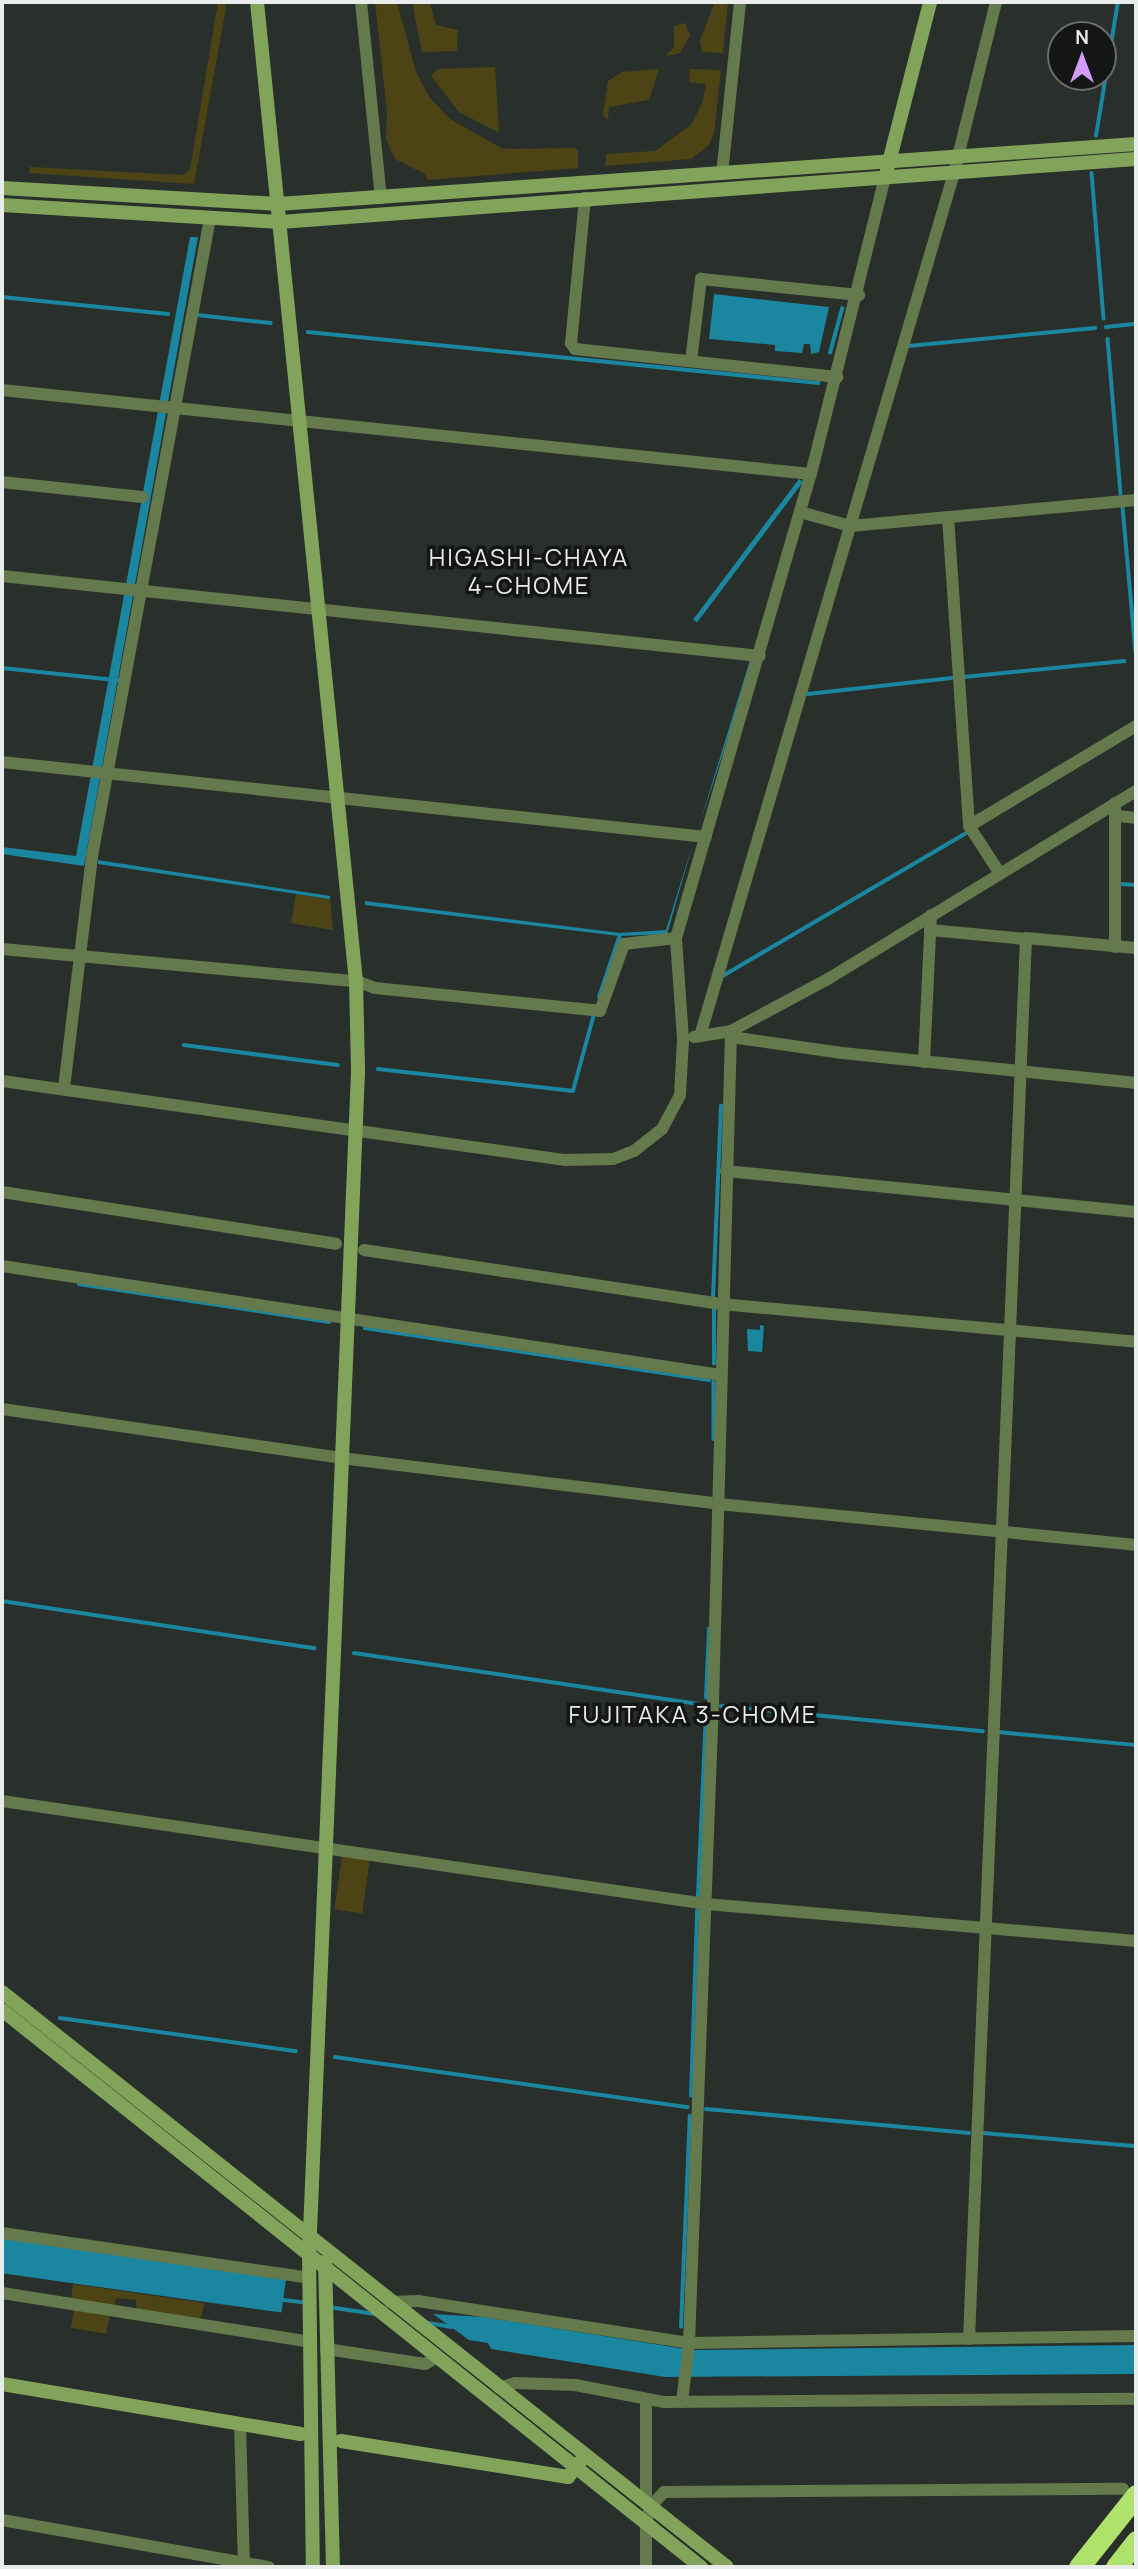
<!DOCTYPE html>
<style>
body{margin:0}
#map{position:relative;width:1138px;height:2569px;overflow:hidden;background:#292f2b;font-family:Manrope,sans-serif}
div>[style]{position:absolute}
.green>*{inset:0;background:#4d4415;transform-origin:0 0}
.water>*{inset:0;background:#1a86a0;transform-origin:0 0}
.stream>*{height:3.5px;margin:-1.75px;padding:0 1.75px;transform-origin:1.75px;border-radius:1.75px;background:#1a86a0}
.street>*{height:12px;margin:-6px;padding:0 6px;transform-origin:6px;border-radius:6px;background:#64794c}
.secondary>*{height:14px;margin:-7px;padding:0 7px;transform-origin:7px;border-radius:7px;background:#82a35a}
.highway>*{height:21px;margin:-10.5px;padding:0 10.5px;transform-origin:10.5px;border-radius:10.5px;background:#afe26b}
span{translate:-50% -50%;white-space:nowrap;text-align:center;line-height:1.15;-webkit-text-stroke:7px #141615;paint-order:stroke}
.neighbourhood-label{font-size:24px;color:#e8ecea;letter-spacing:2px}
.frame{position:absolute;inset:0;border:4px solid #e8ecea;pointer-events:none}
.north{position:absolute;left:1047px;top:21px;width:70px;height:70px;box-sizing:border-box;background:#141615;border:2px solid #696c6a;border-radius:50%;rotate:0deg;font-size:19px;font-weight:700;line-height:28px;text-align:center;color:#e8ecea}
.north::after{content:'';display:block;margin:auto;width:24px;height:32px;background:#d39cfc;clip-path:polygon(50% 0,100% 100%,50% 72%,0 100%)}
</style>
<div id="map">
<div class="green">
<i style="clip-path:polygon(218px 2px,225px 2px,226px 8px,194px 184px,29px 173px,30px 167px,182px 175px,190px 170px)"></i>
<i style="clip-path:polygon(375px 2px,397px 2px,416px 72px,430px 98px,450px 119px,503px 149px,574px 148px,578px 150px,578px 168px,427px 180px,425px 174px,395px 159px,386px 139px,387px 112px)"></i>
<i style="clip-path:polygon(412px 2px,430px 3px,436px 25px,458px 30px,457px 51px,422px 52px)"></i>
<i style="clip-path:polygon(715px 2px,728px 2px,723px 53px,702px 52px,700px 40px)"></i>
<i style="clip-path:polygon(685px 23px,690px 35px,680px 53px,666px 56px,674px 47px,674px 26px)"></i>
<i style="clip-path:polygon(495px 67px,499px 133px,459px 112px,431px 76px,438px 69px)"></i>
<i style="clip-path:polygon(659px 69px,649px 100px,609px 107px,608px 119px,603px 116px,608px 81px,622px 72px)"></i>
<i style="clip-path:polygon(690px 69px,721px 70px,714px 134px,708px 146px,691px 159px,605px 166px,606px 154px,655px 151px,691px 125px,703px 101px,706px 84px,689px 82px)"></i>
<i style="clip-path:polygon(296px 894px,330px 899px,333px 930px,291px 923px)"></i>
<i style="left:342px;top:1856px;width:28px;height:54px;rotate:8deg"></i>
<i style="clip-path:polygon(73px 2284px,204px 2303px,202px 2315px,197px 2320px,137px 2309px,136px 2300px,117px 2298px,114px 2305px,71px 2299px)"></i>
<i style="left:74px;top:2310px;width:36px;height:18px;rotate:10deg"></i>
</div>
<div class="water">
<i style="clip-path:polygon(190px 237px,198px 237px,84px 866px,2px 854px,2px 847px,76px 856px)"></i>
<i style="clip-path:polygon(714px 294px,829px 307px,819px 352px,811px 354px,810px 344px,804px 344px,802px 353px,775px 351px,775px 345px,709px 339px)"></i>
<i style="left:799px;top:479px;width:5px;height:176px;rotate:37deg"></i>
<i style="clip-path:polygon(750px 660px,753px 662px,698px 829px)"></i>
<i style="clip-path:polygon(694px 840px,667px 934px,619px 936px,365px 905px,365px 901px,620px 933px,666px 930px)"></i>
<i style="clip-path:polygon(98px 860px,330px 896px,330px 899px,98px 864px)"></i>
<i style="clip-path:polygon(760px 1325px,764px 1326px,762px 1352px,748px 1351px,747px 1329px,760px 1330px)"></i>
<i style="left:2px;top:2238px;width:287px;height:35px;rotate:8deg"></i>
<i style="clip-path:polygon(433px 2314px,484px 2317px,692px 2350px,1136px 2345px,1136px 2374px,665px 2377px,491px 2349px,488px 2343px,469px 2340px)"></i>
</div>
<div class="stream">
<i style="left:1096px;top:136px;width:136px;rotate:-80.7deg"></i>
<i style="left:1092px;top:173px;width:146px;rotate:85.3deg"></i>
<i style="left:2px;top:297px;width:167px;rotate:5.8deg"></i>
<i style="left:197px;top:315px;width:74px;rotate:6.2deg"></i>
<i style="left:1106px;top:327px;width:30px;rotate:-6deg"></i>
<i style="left:308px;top:332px;width:513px;rotate:5.71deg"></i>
<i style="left:1108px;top:339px;width:155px;rotate:85.2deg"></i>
<i style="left:908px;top:346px;width:188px;rotate:-5.5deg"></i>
<i style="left:830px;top:353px;width:46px;rotate:-74.7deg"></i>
<i style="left:1123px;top:507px;width:146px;rotate:84.9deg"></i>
<i style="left:2px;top:668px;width:116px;rotate:6deg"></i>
<i style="left:964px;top:677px;width:161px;rotate:-5.7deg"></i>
<i style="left:808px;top:694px;width:144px;rotate:-6.4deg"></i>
<i style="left:1121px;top:884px;width:15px;rotate:4deg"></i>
<i style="left:721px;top:977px;width:283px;rotate:-30.4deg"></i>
<i style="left:599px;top:997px;width:65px;rotate:-71.3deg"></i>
<i style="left:184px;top:1045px;width:155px;rotate:7.4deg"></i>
<i style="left:378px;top:1069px;width:196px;rotate:6.4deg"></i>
<i style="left:573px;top:1091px;width:80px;rotate:-74.7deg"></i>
<i style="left:79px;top:1284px;width:253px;rotate:8.6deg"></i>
<i style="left:713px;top:1298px;width:192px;rotate:-87.6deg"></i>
<i style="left:365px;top:1328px;width:348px;rotate:8.6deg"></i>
<i style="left:714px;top:1364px;width:56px;rotate:-90deg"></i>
<i style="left:714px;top:1382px;width:57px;rotate:90deg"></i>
<i style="left:2px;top:1601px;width:316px;rotate:8.6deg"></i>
<i style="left:354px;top:1653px;width:348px;rotate:8.4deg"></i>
<i style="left:706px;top:1698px;width:69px;rotate:-87.5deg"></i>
<i style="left:721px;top:1706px;width:263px;rotate:5.5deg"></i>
<i style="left:998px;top:1732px;width:139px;rotate:5.4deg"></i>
<i style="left:698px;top:1896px;width:181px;rotate:-87.5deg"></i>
<i style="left:60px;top:2018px;width:238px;rotate:8deg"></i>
<i style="left:335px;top:2057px;width:356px;rotate:8.1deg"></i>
<i style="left:691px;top:2096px;width:185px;rotate:-88.1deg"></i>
<i style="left:706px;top:2109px;width:264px;rotate:5.2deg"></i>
<i style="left:983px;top:2133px;width:154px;rotate:4.9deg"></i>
<i style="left:284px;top:2300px;width:23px;rotate:7deg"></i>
<i style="left:329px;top:2307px;width:48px;rotate:8.5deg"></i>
<i style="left:429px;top:2323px;width:23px;rotate:10deg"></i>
<i style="left:681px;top:2327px;width:211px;rotate:-87.6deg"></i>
</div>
<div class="street">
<i style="left:361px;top:2px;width:197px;rotate:84.2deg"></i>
<i style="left:722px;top:174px;width:173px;rotate:-84deg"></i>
<i style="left:585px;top:198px;width:146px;rotate:95.5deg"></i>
<i style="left:571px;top:343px;width:7px;rotate:56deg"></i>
<i style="left:575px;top:349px;width:264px;rotate:6.1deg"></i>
<i style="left:691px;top:361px;width:83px;rotate:-83deg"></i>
<i style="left:701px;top:279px;width:159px;rotate:5.8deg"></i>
<i style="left:2px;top:390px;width:813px;rotate:5.93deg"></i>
<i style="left:2px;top:482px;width:141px;rotate:6.1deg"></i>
<i style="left:800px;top:512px;width:52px;rotate:15.6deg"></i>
<i style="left:850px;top:526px;width:287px;rotate:-5.2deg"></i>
<i style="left:948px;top:517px;width:310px;rotate:86.1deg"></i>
<i style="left:969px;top:826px;width:55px;rotate:56.9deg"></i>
<i style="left:2px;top:576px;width:762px;rotate:6.02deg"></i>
<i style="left:2px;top:762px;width:708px;rotate:6.08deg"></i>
<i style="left:1115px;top:803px;width:144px;rotate:90deg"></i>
<i style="left:1118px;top:816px;width:18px;rotate:6deg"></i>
<i style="left:969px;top:826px;width:195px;rotate:-30.9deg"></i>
<i style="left:930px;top:930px;width:96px;rotate:5.4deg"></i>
<i style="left:2px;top:949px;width:355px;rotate:5.2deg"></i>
<i style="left:356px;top:981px;width:20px;rotate:20deg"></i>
<i style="left:375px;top:988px;width:226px;rotate:5.8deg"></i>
<i style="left:600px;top:1011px;width:71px;rotate:-70.3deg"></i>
<i style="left:624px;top:944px;width:52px;rotate:-6.6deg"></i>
<i style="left:731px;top:1031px;width:10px;rotate:45deg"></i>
<i style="left:738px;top:1038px;width:105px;rotate:8.2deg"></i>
<i style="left:842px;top:1053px;width:296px;rotate:5.8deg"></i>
<i style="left:700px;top:1036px;width:900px;rotate:-73.6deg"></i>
<i style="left:954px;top:173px;width:176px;rotate:-76.2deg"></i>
<i style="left:694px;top:1037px;width:37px;rotate:-9deg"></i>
<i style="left:731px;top:1031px;width:110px;rotate:-28.2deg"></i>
<i style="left:828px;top:979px;width:361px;rotate:-31.4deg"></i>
<i style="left:924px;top:1062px;width:147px;rotate:-87.3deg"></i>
<i style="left:2px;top:1081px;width:569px;rotate:7.99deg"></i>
<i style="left:565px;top:1160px;width:48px;rotate:-1.2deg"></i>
<i style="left:613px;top:1159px;width:22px;rotate:-21deg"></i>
<i style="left:634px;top:1151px;width:36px;rotate:-38deg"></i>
<i style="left:662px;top:1129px;width:38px;rotate:-62deg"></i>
<i style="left:680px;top:1095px;width:56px;rotate:-86.9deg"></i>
<i style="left:683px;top:1039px;width:101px;rotate:-94deg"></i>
<i style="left:676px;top:938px;width:483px;rotate:-73.8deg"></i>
<i style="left:811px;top:474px;width:305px;rotate:-76deg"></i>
<i style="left:64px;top:1088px;width:234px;rotate:-83.1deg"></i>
<i style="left:92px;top:856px;width:649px;rotate:-79.52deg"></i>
<i style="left:726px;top:1171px;width:412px;rotate:5.7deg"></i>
<i style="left:2px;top:1192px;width:338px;rotate:8.8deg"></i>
<i style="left:364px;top:1250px;width:361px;rotate:8.6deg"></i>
<i style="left:721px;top:1304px;width:417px;rotate:5.2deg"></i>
<i style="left:2px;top:1266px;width:727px;rotate:8.62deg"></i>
<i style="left:2px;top:1409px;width:343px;rotate:8.2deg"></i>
<i style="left:341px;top:1458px;width:381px;rotate:6.9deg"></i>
<i style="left:719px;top:1504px;width:419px;rotate:5.6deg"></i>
<i style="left:2px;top:1801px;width:711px;rotate:8.32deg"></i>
<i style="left:706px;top:1904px;width:432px;rotate:4.9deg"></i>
<i style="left:2px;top:2233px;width:310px;rotate:8.3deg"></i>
<i style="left:2px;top:2293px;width:312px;rotate:9deg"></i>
<i style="left:390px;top:2302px;width:28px;rotate:-2deg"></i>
<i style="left:418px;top:2301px;width:274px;rotate:8.8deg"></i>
<i style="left:689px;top:2343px;width:447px;rotate:-0.9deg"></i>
<i style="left:969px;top:2339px;width:1402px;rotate:-87.67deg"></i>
<i style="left:1026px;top:938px;width:110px;rotate:5.2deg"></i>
<i style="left:326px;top:2349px;width:100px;rotate:8.6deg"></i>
<i style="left:425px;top:2364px;width:14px;rotate:-30deg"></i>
<i style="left:499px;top:2388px;width:17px;rotate:-17deg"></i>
<i style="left:515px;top:2383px;width:60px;rotate:1.9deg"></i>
<i style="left:575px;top:2385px;width:91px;rotate:10.8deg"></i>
<i style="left:664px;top:2402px;width:472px;rotate:-0.4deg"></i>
<i style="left:682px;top:2402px;width:59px;rotate:-83.2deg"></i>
<i style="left:689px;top:2343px;width:641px;rotate:-87.86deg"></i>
<i style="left:713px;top:1702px;width:671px;rotate:-88.46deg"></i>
<i style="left:240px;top:2424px;width:143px;rotate:88.4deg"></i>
<i style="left:646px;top:2502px;width:103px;rotate:-90deg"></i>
<i style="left:2px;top:2520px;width:271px;rotate:10deg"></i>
<i style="left:646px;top:2567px;width:44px;rotate:-90deg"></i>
<i style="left:646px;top:2523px;width:18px;rotate:-74deg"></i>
<i style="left:651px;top:2506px;width:19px;rotate:-47deg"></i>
<i style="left:664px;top:2492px;width:459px;rotate:-0.4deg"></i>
</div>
<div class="secondary">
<i style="left:257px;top:2px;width:984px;rotate:84.23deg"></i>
<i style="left:356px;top:981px;width:91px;rotate:88.7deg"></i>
<i style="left:358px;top:1072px;width:1183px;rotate:92.37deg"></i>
<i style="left:309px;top:2254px;width:313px;rotate:89.3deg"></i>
<i style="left:887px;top:170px;width:173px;rotate:-75.6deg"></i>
<i style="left:2px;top:188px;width:276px;rotate:3.3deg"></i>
<i style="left:278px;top:204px;width:860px;rotate:-4deg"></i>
<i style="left:2px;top:205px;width:279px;rotate:3.5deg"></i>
<i style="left:280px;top:222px;width:858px;rotate:-4.21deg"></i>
<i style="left:2px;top:1992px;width:925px;rotate:38.42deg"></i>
<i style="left:2px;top:2010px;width:894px;rotate:38.55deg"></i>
<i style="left:325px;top:2262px;width:305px;rotate:88.5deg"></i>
<i style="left:2px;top:2384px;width:303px;rotate:9.5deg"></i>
<i style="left:341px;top:2441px;width:230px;rotate:9deg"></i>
<i style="left:568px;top:2477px;width:21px;rotate:-51deg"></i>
</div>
<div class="highway">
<i style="left:1079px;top:2567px;width:92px;rotate:-51.6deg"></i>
<i style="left:1116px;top:2567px;width:33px;rotate:-52deg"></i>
</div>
<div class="neighbourhood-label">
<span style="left:529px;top:571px">HIGASHI-CHAYA<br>4-CHOME</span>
<span style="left:693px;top:1714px">FUJITAKA 3-CHOME</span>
</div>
<div class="frame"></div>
<div class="north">N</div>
</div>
